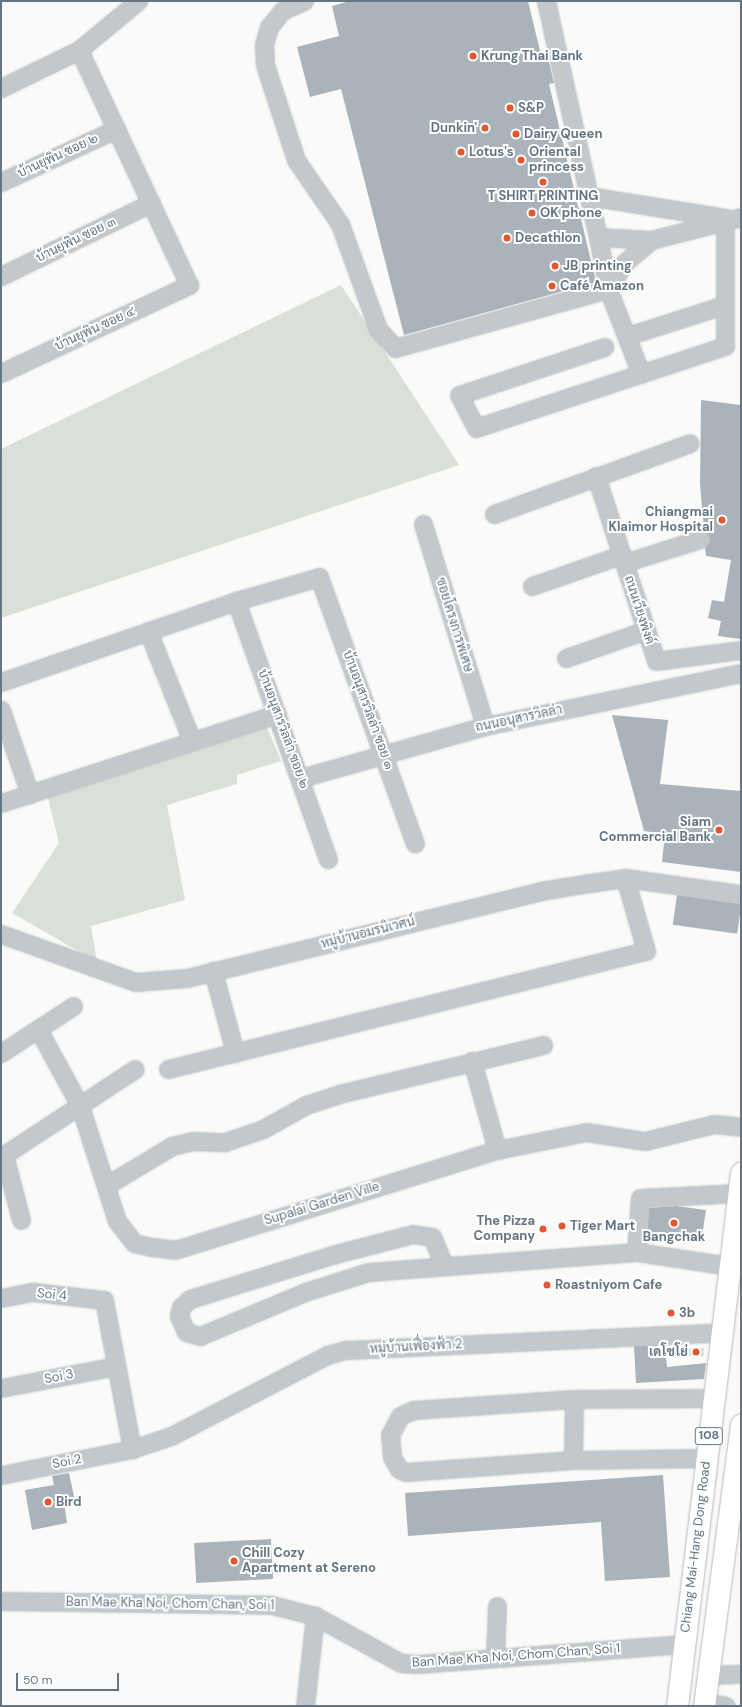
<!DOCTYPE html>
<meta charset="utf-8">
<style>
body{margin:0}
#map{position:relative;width:742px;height:1707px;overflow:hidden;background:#fafaf8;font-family:"DM Sans",Sarabun,sans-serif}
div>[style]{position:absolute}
.green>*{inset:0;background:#dadfd7;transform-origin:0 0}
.building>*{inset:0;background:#aab3b9;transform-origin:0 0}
.roads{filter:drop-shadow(0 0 1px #b5babe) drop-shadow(0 0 1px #b5babe)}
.minor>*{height:17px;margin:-8.5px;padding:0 8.5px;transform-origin:8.5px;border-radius:8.5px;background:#c3c8cc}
.major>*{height:21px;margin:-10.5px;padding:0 10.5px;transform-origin:10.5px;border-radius:10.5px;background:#fff}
.dots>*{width:11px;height:11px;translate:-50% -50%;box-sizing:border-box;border:2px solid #fff;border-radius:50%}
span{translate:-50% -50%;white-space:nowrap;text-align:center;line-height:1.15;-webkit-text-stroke:4px #fff;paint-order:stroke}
.shield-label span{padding:1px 3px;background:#fff;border:1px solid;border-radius:3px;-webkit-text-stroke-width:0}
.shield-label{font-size:12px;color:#657683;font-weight:700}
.poi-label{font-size:13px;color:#657683;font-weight:700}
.left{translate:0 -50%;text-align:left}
.right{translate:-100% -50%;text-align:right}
.street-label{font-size:13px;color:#657683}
.frame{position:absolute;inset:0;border:2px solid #657683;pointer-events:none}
.scale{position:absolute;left:16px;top:1673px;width:103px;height:18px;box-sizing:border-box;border:2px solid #657683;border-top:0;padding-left:5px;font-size:12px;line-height:14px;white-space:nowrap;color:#657683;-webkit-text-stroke:3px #fff;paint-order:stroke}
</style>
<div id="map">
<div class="green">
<i style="clip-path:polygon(341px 285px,459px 465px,1px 618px,1px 449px)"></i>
<i style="clip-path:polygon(267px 727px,281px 761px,237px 775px,237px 784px,167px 805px,185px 900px,91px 926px,97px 962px,12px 913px,59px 843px,48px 798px)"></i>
<i style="left:704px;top:1348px;width:8px;height:16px;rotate:90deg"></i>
</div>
<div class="building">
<i style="clip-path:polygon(350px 1px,528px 1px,542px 59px,548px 58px,554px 83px,549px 84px,596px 282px,404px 335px,341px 89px,310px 97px,297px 47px,339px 36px,332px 6px)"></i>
<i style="clip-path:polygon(701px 400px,741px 405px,741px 639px,718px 636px,721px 621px,708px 618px,712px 600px,724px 602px,731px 560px,706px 556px,705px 547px,710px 541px,704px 530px,700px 484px)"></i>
<i style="clip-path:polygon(612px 715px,668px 720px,660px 784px,741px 791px,741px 872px,662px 862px,665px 834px,644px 831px)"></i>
<i style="left:677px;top:895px;width:65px;height:30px;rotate:8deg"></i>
<i style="clip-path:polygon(676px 1206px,706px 1210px,701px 1243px,647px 1236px,649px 1208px)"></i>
<i style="clip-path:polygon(665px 1345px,667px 1367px,706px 1363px,704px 1379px,636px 1383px,634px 1346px)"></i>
<i style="clip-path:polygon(69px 1473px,75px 1501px,64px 1503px,67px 1523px,32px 1530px,25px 1490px,54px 1485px,52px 1476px)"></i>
<i style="clip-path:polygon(663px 1475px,670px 1577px,605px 1581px,601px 1522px,408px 1536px,405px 1493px)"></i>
<i style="left:271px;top:1539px;width:40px;height:77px;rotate:87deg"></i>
</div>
<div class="roads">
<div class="minor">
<i style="left:304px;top:1px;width:24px;rotate:156deg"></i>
<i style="left:282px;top:11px;width:21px;rotate:129deg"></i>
<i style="left:269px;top:27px;width:19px;rotate:106deg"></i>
<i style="left:264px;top:45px;width:20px;rotate:87deg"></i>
<i style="left:265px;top:65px;width:100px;rotate:71.9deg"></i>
<i style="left:296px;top:160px;width:78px;rotate:55.5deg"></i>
<i style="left:340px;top:224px;width:112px;rotate:70.1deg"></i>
<i style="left:378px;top:329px;width:25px;rotate:48deg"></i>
<i style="left:395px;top:348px;width:221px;rotate:-15.5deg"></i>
<i style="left:608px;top:289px;width:31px;rotate:-58deg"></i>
<i style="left:624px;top:263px;width:35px;rotate:-40deg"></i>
<i style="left:546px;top:1px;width:242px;rotate:77.6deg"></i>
<i style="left:598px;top:237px;width:53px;rotate:3.2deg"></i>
<i style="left:651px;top:240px;width:93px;rotate:-14.3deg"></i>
<i style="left:1px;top:88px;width:87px;rotate:-26deg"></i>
<i style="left:79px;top:50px;width:77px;rotate:-39.7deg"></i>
<i style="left:1px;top:182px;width:127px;rotate:-24.7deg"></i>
<i style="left:588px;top:196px;width:139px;rotate:9.1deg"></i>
<i style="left:725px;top:218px;width:128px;rotate:90deg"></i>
<i style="left:725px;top:346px;width:262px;rotate:161.8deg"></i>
<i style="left:476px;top:428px;width:37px;rotate:-117deg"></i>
<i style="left:459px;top:395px;width:153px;rotate:-18.3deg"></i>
<i style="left:598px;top:237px;width:53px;rotate:79.1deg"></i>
<i style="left:608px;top:289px;width:91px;rotate:68.8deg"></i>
<i style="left:1px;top:276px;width:167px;rotate:-26deg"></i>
<i style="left:627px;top:336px;width:102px;rotate:-17.7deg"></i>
<i style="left:1px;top:373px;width:208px;rotate:-25.1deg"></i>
<i style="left:189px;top:285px;width:259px;rotate:-115.1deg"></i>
<i style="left:596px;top:476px;width:194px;rotate:72deg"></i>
<i style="left:656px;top:661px;width:86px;rotate:-7.4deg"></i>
<i style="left:494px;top:514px;width:208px;rotate:-19.9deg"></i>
<i style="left:423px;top:524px;width:211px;rotate:72.9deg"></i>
<i style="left:624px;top:563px;width:80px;rotate:-17.5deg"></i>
<i style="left:532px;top:586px;width:94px;rotate:-19.2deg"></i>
<i style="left:236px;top:601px;width:274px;rotate:70.4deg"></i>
<i style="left:148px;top:631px;width:118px;rotate:68.2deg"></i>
<i style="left:566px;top:658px;width:85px;rotate:-19.3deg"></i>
<i style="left:1px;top:682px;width:249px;rotate:-19deg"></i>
<i style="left:236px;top:601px;width:86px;rotate:-16.1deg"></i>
<i style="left:319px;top:577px;width:283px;rotate:70.2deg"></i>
<i style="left:1px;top:710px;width:89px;rotate:71deg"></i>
<i style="left:301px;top:778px;width:191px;rotate:-15.8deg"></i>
<i style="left:485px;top:726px;width:261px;rotate:-11.7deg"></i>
<i style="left:1px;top:803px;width:290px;rotate:-17.9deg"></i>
<i style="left:1px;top:934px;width:142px;rotate:19.7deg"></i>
<i style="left:135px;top:982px;width:52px;rotate:-4.4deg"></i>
<i style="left:187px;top:978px;width:364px;rotate:-13.8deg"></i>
<i style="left:540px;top:891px;width:51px;rotate:-9.1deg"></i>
<i style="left:590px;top:883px;width:35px;rotate:-8deg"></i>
<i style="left:625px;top:878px;width:117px;rotate:7.9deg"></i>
<i style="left:213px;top:971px;width:85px;rotate:75deg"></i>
<i style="left:38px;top:1029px;width:88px;rotate:61.4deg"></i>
<i style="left:80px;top:1106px;width:121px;rotate:72.2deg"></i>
<i style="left:117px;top:1221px;width:28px;rotate:52deg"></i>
<i style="left:134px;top:1243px;width:18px;rotate:13deg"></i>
<i style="left:152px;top:1247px;width:23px;rotate:7deg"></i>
<i style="left:175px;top:1250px;width:337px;rotate:-17.3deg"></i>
<i style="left:497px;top:1150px;width:91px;rotate:-11.4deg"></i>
<i style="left:586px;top:1132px;width:60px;rotate:8.7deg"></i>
<i style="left:645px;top:1141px;width:71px;rotate:-13.8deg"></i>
<i style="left:714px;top:1124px;width:27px;rotate:6deg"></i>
<i style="left:1px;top:1053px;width:86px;rotate:-33.1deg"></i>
<i style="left:472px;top:1061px;width:92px;rotate:74.3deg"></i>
<i style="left:168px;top:1069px;width:492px;rotate:-13.9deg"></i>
<i style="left:646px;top:951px;width:76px;rotate:-106deg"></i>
<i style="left:4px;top:1155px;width:67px;rotate:75.3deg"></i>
<i style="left:1px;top:1157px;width:160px;rotate:-33.3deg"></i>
<i style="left:107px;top:1185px;width:76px;rotate:-31deg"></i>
<i style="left:172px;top:1146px;width:21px;rotate:-14deg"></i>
<i style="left:192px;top:1141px;width:33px;rotate:2deg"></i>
<i style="left:225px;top:1142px;width:40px;rotate:-18.9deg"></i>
<i style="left:263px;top:1129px;width:49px;rotate:-29.2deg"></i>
<i style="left:306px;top:1105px;width:35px;rotate:-18deg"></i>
<i style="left:339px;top:1094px;width:210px;rotate:-13.5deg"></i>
<i style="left:444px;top:1266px;width:31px;rotate:-112deg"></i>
<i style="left:432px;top:1237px;width:19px;rotate:-171deg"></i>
<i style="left:413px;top:1234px;width:84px;rotate:165.5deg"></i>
<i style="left:332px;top:1255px;width:149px;rotate:162.8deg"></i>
<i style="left:190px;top:1299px;width:12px;rotate:138deg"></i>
<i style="left:181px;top:1307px;width:9px;rotate:103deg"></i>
<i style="left:179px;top:1316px;width:17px;rotate:66deg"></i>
<i style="left:186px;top:1332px;width:15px;rotate:16deg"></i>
<i style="left:200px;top:1336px;width:114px;rotate:-22.7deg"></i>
<i style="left:305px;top:1292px;width:67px;rotate:-17.4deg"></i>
<i style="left:369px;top:1272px;width:268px;rotate:-4.3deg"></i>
<i style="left:730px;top:1266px;width:95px;rotate:-171.5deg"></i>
<i style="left:636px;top:1252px;width:54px;rotate:-85.8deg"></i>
<i style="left:640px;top:1198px;width:99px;rotate:-2.9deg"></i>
<i style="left:1px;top:1298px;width:33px;rotate:-11deg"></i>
<i style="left:33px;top:1292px;width:71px;rotate:6.4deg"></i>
<i style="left:104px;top:1300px;width:152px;rotate:79.4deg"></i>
<i style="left:1px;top:1388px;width:117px;rotate:-10.8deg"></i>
<i style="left:574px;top:1399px;width:61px;rotate:90.9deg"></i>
<i style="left:573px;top:1460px;width:134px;rotate:-0.9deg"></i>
<i style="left:573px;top:1460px;width:168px;rotate:175.9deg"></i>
<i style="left:405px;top:1472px;width:7px;rotate:-153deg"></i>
<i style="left:399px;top:1469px;width:14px;rotate:-120deg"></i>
<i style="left:392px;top:1457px;width:22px;rotate:-95deg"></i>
<i style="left:390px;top:1435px;width:21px;rotate:-62deg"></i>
<i style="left:400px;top:1416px;width:14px;rotate:-25deg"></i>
<i style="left:413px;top:1410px;width:161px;rotate:-3.9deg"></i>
<i style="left:574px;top:1399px;width:140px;rotate:-0.4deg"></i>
<i style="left:1px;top:1475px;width:134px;rotate:-11.2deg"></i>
<i style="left:132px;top:1449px;width:41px;rotate:-18.4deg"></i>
<i style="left:171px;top:1436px;width:176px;rotate:-27.4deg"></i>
<i style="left:327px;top:1355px;width:20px;rotate:-15deg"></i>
<i style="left:346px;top:1350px;width:376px;rotate:-2.7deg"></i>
<i style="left:1px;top:1601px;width:271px;rotate:0.8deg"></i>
<i style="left:272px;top:1605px;width:44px;rotate:14.3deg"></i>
<i style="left:315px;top:1616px;width:98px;rotate:28.7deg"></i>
<i style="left:401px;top:1663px;width:17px;rotate:3deg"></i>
<i style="left:418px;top:1664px;width:267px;rotate:-4.3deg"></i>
<i style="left:495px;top:1658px;width:52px;rotate:-87.8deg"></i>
<i style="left:708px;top:1675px;width:33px;rotate:-2deg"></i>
<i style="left:704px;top:1702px;width:22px;rotate:10deg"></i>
<i style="left:305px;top:1706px;width:91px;rotate:-83.7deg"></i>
</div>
<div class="major">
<i style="left:677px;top:1706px;width:537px;rotate:-83.15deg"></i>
<i style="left:704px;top:1706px;width:284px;rotate:-82.5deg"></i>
</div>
</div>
<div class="dots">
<i style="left:473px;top:56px;background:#e4572e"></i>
<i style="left:510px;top:108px;background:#e4572e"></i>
<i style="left:485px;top:128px;background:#e4572e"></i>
<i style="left:516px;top:134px;background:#e4572e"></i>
<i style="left:461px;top:152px;background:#e4572e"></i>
<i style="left:521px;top:160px;background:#e4572e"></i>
<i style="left:543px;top:182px;background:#e4572e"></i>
<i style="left:532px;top:213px;background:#e4572e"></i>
<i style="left:507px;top:238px;background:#e4572e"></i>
<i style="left:555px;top:266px;background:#e4572e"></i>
<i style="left:552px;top:286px;background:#e4572e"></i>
<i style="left:722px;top:520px;background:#e4572e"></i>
<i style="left:719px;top:830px;background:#e4572e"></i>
<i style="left:674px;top:1223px;background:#e4572e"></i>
<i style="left:562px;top:1226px;background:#e4572e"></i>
<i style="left:543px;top:1229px;background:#e4572e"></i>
<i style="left:547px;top:1285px;background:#e4572e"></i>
<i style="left:671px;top:1313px;background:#e4572e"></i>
<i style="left:696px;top:1352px;background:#e4572e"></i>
<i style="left:48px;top:1502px;background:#e4572e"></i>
<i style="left:234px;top:1561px;background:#e4572e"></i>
</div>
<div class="shield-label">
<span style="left:709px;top:1436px">108</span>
</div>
<div class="poi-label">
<span class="left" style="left:481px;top:56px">Krung Thai Bank</span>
<span class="left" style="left:518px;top:108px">S&amp;P</span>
<span class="right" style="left:477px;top:128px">Dunkin'</span>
<span class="left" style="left:524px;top:134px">Dairy Queen</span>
<span class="left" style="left:469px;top:152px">Lotus's</span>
<span class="left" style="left:529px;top:160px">Oriental<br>princess</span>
<span style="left:543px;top:196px">T SHIRT PRINTING</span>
<span class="left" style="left:540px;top:213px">OK phone</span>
<span class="left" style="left:515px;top:238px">Decathlon</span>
<span class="left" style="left:563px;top:266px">JB printing</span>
<span class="left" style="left:560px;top:286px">Café Amazon</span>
<span class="right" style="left:713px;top:520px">Chiangmai<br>Klaimor Hospital</span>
<span class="right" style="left:711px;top:830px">Siam<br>Commercial Bank</span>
<span class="right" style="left:535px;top:1229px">The Pizza<br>Company</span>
<span class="left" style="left:570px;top:1226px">Tiger Mart</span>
<span style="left:674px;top:1237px">Bangchak</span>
<span class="left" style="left:555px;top:1285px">Roastniyom Cafe</span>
<span class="left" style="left:679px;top:1313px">3b</span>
<span class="right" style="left:688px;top:1352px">เดโชโย่</span>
<span class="left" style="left:56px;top:1502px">Bird</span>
<span class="left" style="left:242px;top:1561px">Chill Cozy<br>Apartment at Sereno</span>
</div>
<div class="street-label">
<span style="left:58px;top:156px;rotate:-25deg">บ้านยุพิน ซอย ๒</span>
<span style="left:76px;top:240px;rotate:-26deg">บ้านยุพิน ซอย ๓</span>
<span style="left:95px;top:329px;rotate:-25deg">บ้านยุพิน ซอย ๔</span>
<span style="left:639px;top:610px;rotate:72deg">ถนนเวียงพิงค์</span>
<span style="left:454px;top:625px;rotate:73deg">ซอยโครงการพิเศษ</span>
<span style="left:368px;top:710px;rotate:70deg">บ้านอนุสารวิลล่า ซอย ๑</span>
<span style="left:519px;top:719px;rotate:-12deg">ถนนอนุสารวิลล่า</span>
<span style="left:283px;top:729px;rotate:70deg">บ้านอนุสารวิลล่า ซอย ๒</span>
<span style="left:368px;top:933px;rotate:-14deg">หมู่บ้านอมรนิเวศน์</span>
<span style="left:322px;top:1204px;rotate:-17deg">Supalai Garden Ville</span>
<span style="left:52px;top:1295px;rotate:6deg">Soi 4</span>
<span style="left:416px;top:1347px;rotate:-3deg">หมู่บ้านเฟื่องฟ้า 2</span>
<span style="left:59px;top:1377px;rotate:-11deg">Soi 3</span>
<span style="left:67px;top:1462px;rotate:-11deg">Soi 2</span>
<span style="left:696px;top:1547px;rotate:-83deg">Chiang Mai-Hang Dong Road</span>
<span style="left:170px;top:1604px;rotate:1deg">Ban Mae Kha Noi, Chom Chan, Soi 1</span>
<span style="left:516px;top:1656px;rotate:-4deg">Ban Mae Kha Noi, Chom Chan, Soi 1</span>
</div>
<div class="frame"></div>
<div class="scale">50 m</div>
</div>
